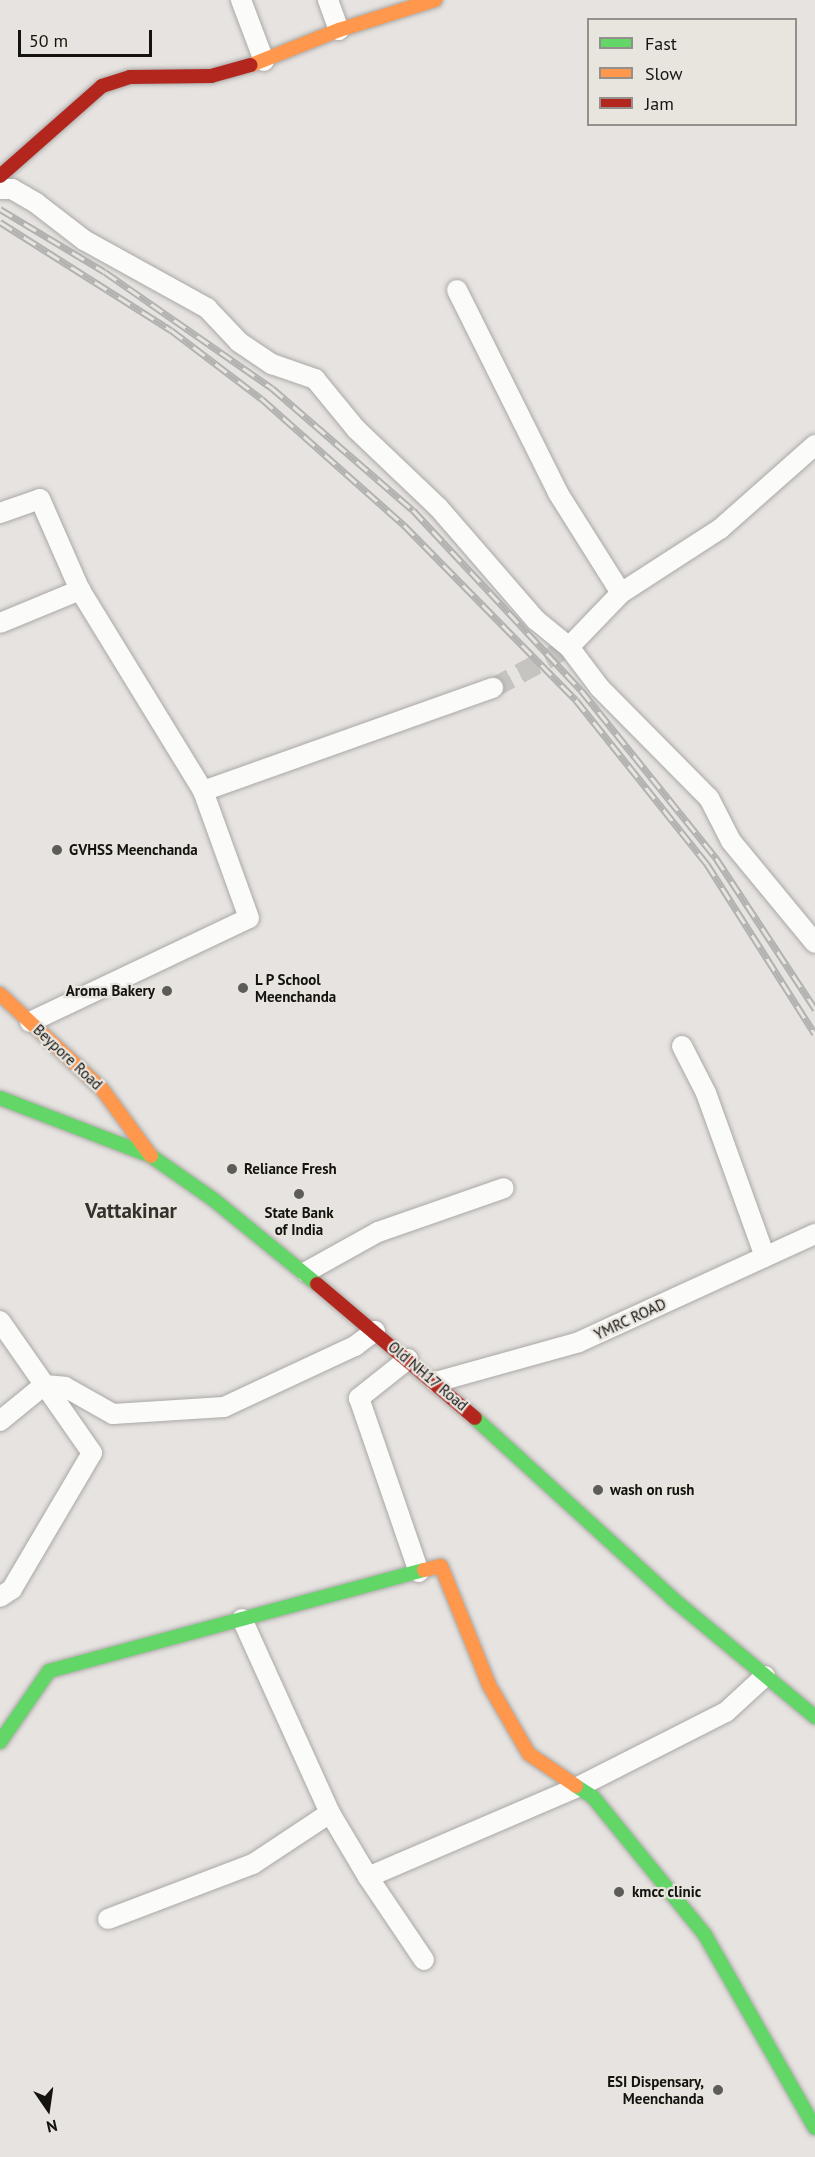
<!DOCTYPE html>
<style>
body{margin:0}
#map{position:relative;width:815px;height:2157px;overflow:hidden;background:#e6e3e0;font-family:"PT Sans",sans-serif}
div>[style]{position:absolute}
.street-tunnel>*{height:20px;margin-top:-10px;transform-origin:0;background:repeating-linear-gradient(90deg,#c6c4c1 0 20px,transparent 0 30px)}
.roads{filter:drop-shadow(0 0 2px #aaa8a6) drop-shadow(0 0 2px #aaa8a6)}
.street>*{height:20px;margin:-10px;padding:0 10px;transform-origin:10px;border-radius:10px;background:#fbfbfa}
.fast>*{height:14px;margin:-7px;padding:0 7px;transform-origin:7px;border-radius:7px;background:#63d668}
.slow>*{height:14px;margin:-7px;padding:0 7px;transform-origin:7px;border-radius:7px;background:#ff974d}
.jam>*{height:14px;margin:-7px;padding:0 7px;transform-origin:7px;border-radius:7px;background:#b3261e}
.rail>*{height:7px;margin-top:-3.5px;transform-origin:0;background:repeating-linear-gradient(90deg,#e8e4de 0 14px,#b2b2b1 0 28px);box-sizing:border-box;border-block:2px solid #b2b2b1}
.dots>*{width:16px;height:16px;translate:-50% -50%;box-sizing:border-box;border:3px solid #e8e4de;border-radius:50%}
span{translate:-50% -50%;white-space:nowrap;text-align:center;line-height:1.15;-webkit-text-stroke:4.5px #e8e4de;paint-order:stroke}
.poi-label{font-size:15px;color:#141310;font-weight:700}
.left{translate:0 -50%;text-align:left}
.right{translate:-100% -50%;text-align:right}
.street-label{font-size:15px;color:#141310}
.district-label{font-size:21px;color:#34312c;font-weight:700}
.legend{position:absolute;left:587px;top:18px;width:210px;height:108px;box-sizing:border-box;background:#e8e4de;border:2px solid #93908c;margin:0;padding:8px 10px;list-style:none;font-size:18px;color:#141310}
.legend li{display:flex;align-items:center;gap:12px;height:30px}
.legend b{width:30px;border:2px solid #93908c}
.north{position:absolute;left:18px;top:2079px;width:60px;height:60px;-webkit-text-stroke:4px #e8e4de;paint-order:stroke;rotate:167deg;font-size:16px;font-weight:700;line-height:24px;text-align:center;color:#141310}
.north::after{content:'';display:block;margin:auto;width:21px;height:27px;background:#141310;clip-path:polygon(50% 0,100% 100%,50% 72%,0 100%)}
.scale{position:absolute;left:18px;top:30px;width:134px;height:27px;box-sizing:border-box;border:3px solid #141310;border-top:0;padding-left:8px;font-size:18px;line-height:21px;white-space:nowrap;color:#141310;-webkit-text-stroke:4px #e8e4de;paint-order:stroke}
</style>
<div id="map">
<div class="street-tunnel">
<i style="left:493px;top:688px;width:86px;rotate:-28.3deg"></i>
</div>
<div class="roads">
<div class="street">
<i style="left:241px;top:0;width:65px;rotate:69.3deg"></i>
<i style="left:328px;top:0;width:32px;rotate:70deg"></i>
<i style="left:0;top:189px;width:12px"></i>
<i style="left:12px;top:189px;width:28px;rotate:30deg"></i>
<i style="left:36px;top:203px;width:61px;rotate:37.6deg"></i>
<i style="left:84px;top:240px;width:141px;rotate:28.9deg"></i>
<i style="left:207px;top:308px;width:47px;rotate:46.7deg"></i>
<i style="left:239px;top:342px;width:40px;rotate:34deg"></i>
<i style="left:272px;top:364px;width:46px;rotate:19.2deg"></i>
<i style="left:315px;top:379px;width:65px;rotate:50.6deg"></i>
<i style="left:356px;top:429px;width:113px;rotate:43.6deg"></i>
<i style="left:438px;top:507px;width:150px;rotate:49.1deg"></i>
<i style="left:536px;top:620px;width:43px;rotate:39.3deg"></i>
<i style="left:569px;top:647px;width:51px;rotate:52.9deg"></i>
<i style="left:600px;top:688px;width:155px;rotate:45.3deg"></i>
<i style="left:709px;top:798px;width:48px;rotate:62.9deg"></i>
<i style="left:731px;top:841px;width:132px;rotate:50.5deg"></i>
<i style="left:457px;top:290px;width:227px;rotate:63.5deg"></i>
<i style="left:558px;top:493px;width:118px;rotate:57.8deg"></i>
<i style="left:0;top:513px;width:42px;rotate:-19.3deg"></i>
<i style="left:40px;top:499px;width:99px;rotate:66.3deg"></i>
<i style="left:80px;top:590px;width:236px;rotate:58.5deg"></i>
<i style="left:0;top:623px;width:87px;rotate:-22.4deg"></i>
<i style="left:569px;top:647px;width:75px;rotate:-46.1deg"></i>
<i style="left:621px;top:593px;width:118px;rotate:-32.9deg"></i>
<i style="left:720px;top:529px;width:127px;rotate:-41.5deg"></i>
<i style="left:30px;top:1022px;width:242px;rotate:-25.4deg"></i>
<i style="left:249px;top:918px;width:135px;rotate:-109.9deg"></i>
<i style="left:203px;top:791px;width:308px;rotate:-19.6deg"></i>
<i style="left:682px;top:1046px;width:53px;rotate:62.9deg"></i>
<i style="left:706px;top:1093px;width:174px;rotate:70.2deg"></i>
<i style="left:306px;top:1272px;width:82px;rotate:-29.1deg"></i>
<i style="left:378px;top:1232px;width:133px;rotate:-19.2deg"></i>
<i style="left:0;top:1321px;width:161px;rotate:55.1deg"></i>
<i style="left:92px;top:1453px;width:158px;rotate:120.5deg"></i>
<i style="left:12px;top:1589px;width:14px;rotate:146deg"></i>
<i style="left:408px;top:1359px;width:63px;rotate:141.5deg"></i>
<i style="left:359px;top:1398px;width:184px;rotate:71deg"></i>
<i style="left:436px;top:1382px;width:148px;rotate:-15.6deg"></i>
<i style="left:579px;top:1342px;width:260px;rotate:-24.6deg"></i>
<i style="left:0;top:1421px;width:57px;rotate:-39.3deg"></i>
<i style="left:44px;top:1385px;width:21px;rotate:5deg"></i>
<i style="left:65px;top:1387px;width:55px;rotate:29.4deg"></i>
<i style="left:113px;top:1414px;width:111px;rotate:-3.6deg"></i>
<i style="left:224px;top:1407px;width:145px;rotate:-25deg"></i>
<i style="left:355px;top:1346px;width:25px;rotate:-37deg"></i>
<i style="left:242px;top:1619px;width:213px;rotate:65.6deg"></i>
<i style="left:330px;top:1813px;width:74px;rotate:59.3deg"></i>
<i style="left:368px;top:1877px;width:100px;rotate:56deg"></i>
<i style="left:368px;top:1877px;width:228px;rotate:-23.2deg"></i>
<i style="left:578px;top:1787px;width:166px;rotate:-26.9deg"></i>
<i style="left:726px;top:1712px;width:53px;rotate:-42.7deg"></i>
<i style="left:108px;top:1919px;width:155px;rotate:-20.8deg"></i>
<i style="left:253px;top:1864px;width:92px;rotate:-33.5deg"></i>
</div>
<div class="fast">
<i style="left:0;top:1098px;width:162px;rotate:21deg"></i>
<i style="left:151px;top:1156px;width:77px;rotate:34.9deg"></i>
<i style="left:214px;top:1200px;width:133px;rotate:39.2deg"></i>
<i style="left:475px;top:1418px;width:268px;rotate:42.4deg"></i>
<i style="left:673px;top:1599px;width:185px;rotate:39.7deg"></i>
<i style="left:0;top:1742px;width:86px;rotate:-55.4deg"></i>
<i style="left:49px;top:1671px;width:388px;rotate:-15.1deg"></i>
<i style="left:576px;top:1786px;width:20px;rotate:33deg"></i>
<i style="left:593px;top:1797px;width:178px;rotate:50.9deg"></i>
<i style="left:705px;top:1935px;width:222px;rotate:60.3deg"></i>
</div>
<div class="slow">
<i style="left:251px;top:65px;width:95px;rotate:-21.7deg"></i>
<i style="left:339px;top:30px;width:101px;rotate:-17.4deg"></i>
<i style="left:0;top:994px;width:139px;rotate:43deg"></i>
<i style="left:102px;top:1089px;width:83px;rotate:53.8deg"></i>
<i style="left:424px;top:1570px;width:17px;rotate:-13deg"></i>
<i style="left:441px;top:1566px;width:128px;rotate:68deg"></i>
<i style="left:489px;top:1685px;width:80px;rotate:59.9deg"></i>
<i style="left:529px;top:1754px;width:57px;rotate:34.2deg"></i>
</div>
<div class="jam">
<i style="left:0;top:176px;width:136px;rotate:-41.4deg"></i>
<i style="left:102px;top:86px;width:29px;rotate:-18deg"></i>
<i style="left:130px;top:77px;width:81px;rotate:-0.7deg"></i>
<i style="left:211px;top:76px;width:41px;rotate:-15.4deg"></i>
<i style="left:317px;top:1284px;width:207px;rotate:40.3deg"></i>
</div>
</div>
<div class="rail">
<i style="left:0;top:209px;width:122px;rotate:31deg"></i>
<i style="left:105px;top:272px;width:203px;rotate:34.8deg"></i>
<i style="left:272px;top:388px;width:186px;rotate:40.9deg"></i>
<i style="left:413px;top:510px;width:246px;rotate:47deg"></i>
<i style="left:581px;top:690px;width:216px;rotate:51.2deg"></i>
<i style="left:716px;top:858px;width:181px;rotate:56.7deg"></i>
<i style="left:0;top:222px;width:202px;rotate:32.3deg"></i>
<i style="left:171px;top:330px;width:114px;rotate:37.2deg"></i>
<i style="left:262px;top:399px;width:190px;rotate:41.6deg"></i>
<i style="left:404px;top:525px;width:245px;rotate:45.5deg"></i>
<i style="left:576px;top:700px;width:210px;rotate:51.4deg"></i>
<i style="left:707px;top:864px;width:201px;rotate:57.6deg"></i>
</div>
<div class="dots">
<i style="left:57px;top:850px;background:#5e5c59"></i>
<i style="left:243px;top:988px;background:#5e5c59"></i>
<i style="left:167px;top:991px;background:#5e5c59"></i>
<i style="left:232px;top:1169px;background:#5e5c59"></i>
<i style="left:299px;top:1194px;background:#5e5c59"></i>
<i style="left:598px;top:1490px;background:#5e5c59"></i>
<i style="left:619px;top:1892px;background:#5e5c59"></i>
<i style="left:718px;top:2090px;background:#5e5c59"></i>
</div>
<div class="poi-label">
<span class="left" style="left:69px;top:850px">GVHSS Meenchanda</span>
<span class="left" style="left:255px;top:988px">L P School<br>Meenchanda</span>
<span class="right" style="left:155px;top:991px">Aroma Bakery</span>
<span class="left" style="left:244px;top:1169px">Reliance Fresh</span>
<span style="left:299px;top:1221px">State Bank<br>of India</span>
<span class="left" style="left:610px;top:1490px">wash on rush</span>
<span class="left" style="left:632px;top:1892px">kmcc clinic</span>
<span class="right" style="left:704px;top:2090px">ESI Dispensary,<br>Meenchanda</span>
</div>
<div class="street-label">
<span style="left:68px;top:1057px;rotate:43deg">Beypore Road</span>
<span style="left:630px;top:1319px;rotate:-25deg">YMRC ROAD</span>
<span style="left:428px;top:1376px;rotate:40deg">Old NH17 Road</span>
</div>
<div class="district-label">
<span style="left:131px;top:1211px">Vattakinar</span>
</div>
<ul class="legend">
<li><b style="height:8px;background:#63d668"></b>Fast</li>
<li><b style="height:8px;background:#ff974d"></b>Slow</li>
<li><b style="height:8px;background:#b3261e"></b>Jam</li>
</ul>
<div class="north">N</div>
<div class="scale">50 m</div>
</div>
